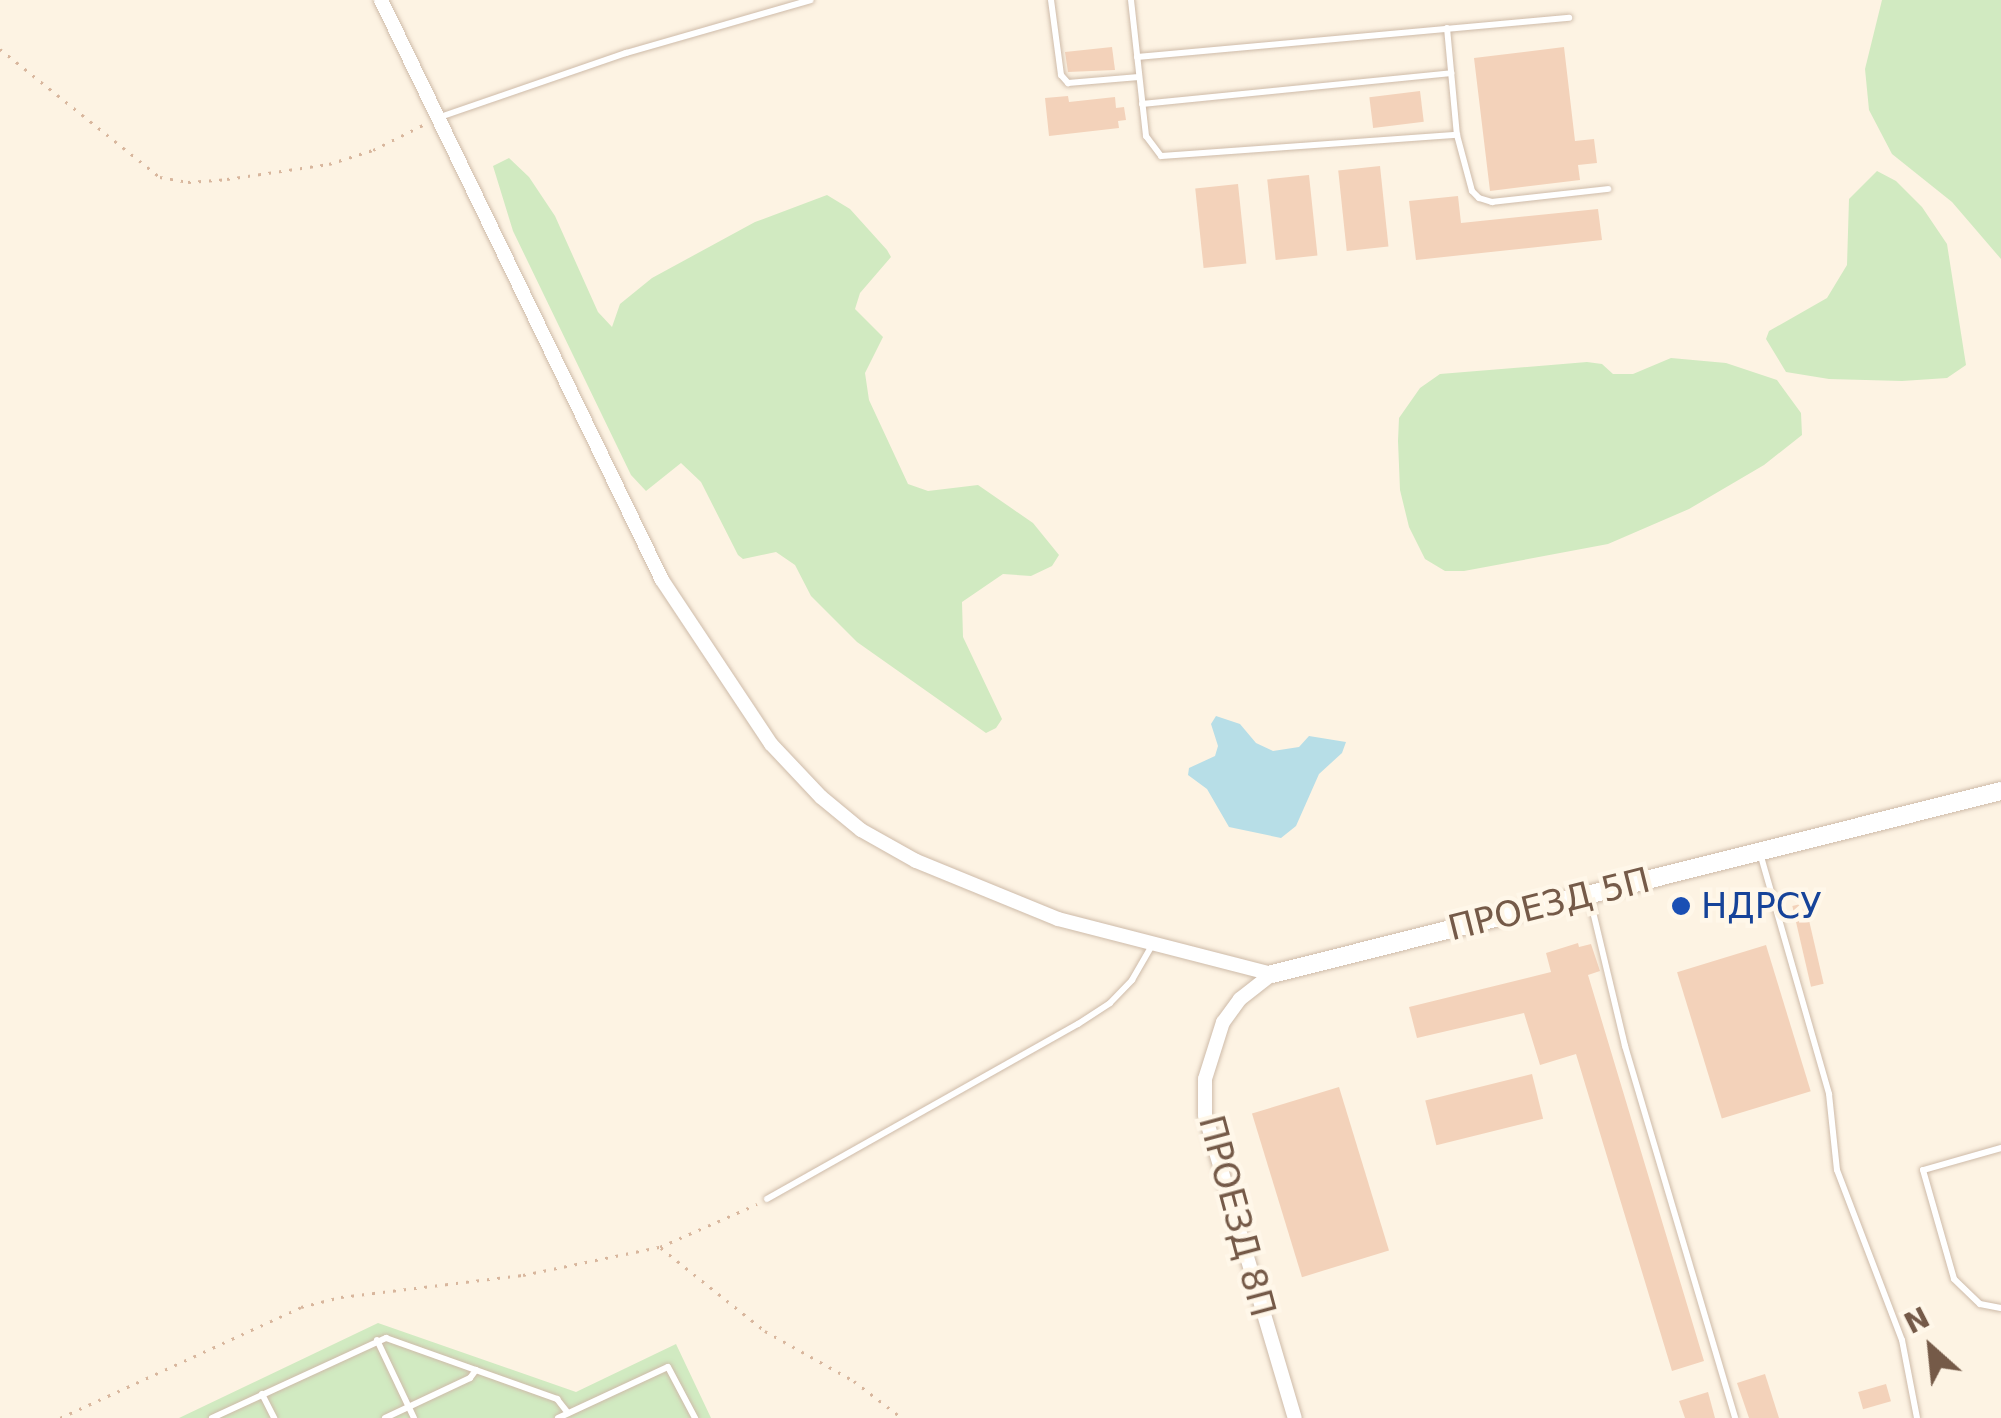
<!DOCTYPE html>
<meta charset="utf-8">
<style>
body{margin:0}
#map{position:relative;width:2001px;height:1418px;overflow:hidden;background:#fdf3e3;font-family:"DejaVu Sans",sans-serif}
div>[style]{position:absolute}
.green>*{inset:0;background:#d1eac1}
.water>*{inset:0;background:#b7dee7}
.building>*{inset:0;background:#f3d2ba;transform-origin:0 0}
.path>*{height:2.5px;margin-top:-1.25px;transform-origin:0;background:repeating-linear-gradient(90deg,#d8b69d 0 2.5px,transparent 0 10.5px)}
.roads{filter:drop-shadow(0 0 2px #cebba9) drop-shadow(0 0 2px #cebba9)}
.service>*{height:6px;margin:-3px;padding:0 3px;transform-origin:3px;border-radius:3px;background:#fff}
.minor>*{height:14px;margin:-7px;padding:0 7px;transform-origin:7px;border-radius:7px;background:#fff}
.tertiary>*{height:18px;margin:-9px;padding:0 9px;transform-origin:9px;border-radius:9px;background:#fff}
.dots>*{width:28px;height:28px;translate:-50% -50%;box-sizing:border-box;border:5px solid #fff7e9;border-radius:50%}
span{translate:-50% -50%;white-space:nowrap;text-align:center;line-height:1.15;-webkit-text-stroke:9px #fff7e9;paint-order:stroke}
.street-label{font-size:35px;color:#755a48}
.transit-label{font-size:35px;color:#164399}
.left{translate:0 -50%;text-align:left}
.north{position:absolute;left:1881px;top:1298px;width:100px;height:100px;-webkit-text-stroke:8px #fff7e9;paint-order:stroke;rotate:333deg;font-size:28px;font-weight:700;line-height:40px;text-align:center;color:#755a48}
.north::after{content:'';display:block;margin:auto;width:35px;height:45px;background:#755a48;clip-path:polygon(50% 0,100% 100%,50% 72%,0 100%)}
</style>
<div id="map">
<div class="green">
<i style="clip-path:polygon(1882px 0,2001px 0,2001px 259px,1952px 202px,1892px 154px,1869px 110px,1865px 69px)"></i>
<i style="clip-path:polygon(509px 158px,529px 177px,555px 216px,598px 312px,612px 327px,620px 304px,652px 278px,755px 222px,827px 195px,850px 209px,887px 250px,891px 257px,860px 293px,855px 309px,883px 337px,865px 373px,869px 400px,908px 484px,928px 491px,978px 485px,1033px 523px,1059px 555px,1052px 566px,1031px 576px,1003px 574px,962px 602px,963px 637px,1002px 719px,996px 728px,986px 733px,857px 642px,811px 596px,795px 565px,776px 552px,743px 559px,738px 555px,701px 482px,681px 463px,646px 491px,631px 475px,513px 231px,493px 166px)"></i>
<i style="clip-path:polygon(1877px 171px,1896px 181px,1922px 207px,1947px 244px,1966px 365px,1947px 378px,1902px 381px,1829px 379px,1786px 372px,1766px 339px,1769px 331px,1827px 298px,1847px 265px,1849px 199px)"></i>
<i style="clip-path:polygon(1671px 358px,1726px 363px,1777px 380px,1801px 413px,1802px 435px,1764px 465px,1689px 509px,1608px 544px,1464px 571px,1445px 571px,1425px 559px,1409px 527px,1400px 490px,1398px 441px,1399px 418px,1420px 388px,1440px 374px,1587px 362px,1602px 364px,1613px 374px,1633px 374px)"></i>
<i style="clip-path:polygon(378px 1323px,576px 1392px,676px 1344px,711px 1418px,179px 1418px)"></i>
</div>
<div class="water">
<i style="clip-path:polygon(1216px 716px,1240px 724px,1256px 743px,1273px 751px,1299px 747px,1309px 736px,1346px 742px,1342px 753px,1319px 774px,1296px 826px,1281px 838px,1229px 827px,1207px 789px,1188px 775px,1189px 768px,1215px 756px,1218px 746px,1211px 724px)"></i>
</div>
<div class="building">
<i style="clip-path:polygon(1112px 47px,1115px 70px,1068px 72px,1065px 52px)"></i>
<i style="clip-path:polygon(1564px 47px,1575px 141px,1594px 139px,1597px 163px,1578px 165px,1580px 180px,1490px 191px,1474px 58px)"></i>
<i style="left:1420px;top:91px;width:31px;height:51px;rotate:83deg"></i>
<i style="clip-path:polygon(1068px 96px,1069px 102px,1115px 97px,1116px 108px,1124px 107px,1126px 120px,1118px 121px,1119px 128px,1049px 136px,1045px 98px)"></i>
<i style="left:1380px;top:166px;width:81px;height:42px;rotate:84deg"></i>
<i style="left:1309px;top:175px;width:81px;height:42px;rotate:84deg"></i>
<i style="left:1238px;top:184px;width:80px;height:43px;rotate:84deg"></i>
<i style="clip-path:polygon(1458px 196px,1461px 223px,1598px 209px,1602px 240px,1416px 260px,1409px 201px)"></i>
<i style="left:1805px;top:903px;width:83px;height:13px;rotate:77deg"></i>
<i style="clip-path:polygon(1578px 943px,1579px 947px,1591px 944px,1600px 971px,1588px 975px,1704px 1361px,1672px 1371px,1576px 1054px,1540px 1065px,1524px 1013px,1417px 1038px,1409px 1007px,1551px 972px,1546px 953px)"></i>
<i style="left:1766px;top:945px;width:153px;height:93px;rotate:73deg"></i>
<i style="left:1532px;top:1074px;width:46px;height:110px;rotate:76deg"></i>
<i style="left:1339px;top:1087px;width:171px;height:91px;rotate:73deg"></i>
<i style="clip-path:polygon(1765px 1374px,1779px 1418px,1749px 1418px,1737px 1383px)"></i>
<i style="left:1886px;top:1384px;width:18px;height:29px;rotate:74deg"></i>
<i style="clip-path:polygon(1708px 1392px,1715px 1418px,1685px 1418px,1679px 1401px)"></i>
</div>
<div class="path">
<i style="left:0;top:49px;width:205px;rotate:38.7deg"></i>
<i style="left:160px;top:177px;width:28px;rotate:10deg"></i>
<i style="left:188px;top:182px;width:39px;rotate:-4deg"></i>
<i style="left:227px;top:179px;width:103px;rotate:-8.4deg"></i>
<i style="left:329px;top:164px;width:46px;rotate:-17.7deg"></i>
<i style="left:373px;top:150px;width:56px;rotate:-26.6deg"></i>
<i style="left:661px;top:1248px;width:133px;rotate:38.6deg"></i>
<i style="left:765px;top:1331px;width:102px;rotate:29.3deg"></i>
<i style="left:854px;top:1381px;width:61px;rotate:37.6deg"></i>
<i style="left:60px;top:1418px;width:265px;rotate:-24.7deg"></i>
<i style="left:301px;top:1307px;width:41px;rotate:-14deg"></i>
<i style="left:341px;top:1297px;width:183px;rotate:-6.9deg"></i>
<i style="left:523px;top:1275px;width:140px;rotate:-11.6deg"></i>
<i style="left:660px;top:1247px;width:106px;rotate:-23.9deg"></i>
</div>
<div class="roads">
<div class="service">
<i style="left:1051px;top:0;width:76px;rotate:82.4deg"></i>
<i style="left:1061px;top:75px;width:11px;rotate:49deg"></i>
<i style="left:1068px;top:83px;width:71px;rotate:-4.8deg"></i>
<i style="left:1131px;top:0;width:137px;rotate:83.7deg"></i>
<i style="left:1146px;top:136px;width:25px;rotate:53deg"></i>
<i style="left:1161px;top:156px;width:297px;rotate:-4.1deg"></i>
<i style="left:1447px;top:28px;width:107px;rotate:84.7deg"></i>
<i style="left:1457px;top:135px;width:58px;rotate:75deg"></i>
<i style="left:1472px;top:191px;width:10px;rotate:45deg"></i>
<i style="left:1479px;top:198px;width:14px;rotate:17deg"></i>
<i style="left:1492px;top:202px;width:117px;rotate:-6.4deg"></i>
<i style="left:1137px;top:57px;width:434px;rotate:-5.2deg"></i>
<i style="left:1142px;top:104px;width:311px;rotate:-5.7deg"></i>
<i style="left:440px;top:117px;width:197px;rotate:-19deg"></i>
<i style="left:626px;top:53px;width:192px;rotate:-16deg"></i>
<i style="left:1760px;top:853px;width:251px;rotate:74deg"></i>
<i style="left:1829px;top:1094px;width:76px;rotate:84deg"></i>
<i style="left:1837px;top:1170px;width:182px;rotate:69.1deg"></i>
<i style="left:1902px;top:1340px;width:79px;rotate:79.1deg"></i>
<i style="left:1590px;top:899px;width:151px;rotate:76.6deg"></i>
<i style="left:1625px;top:1046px;width:388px;rotate:73.5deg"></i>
<i style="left:2001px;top:1148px;width:81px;rotate:164.2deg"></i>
<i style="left:1923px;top:1170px;width:113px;rotate:74.1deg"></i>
<i style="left:1954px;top:1279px;width:36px;rotate:44deg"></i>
<i style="left:1980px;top:1304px;width:21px;rotate:11deg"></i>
<i style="left:767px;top:1199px;width:357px;rotate:-29.4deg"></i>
<i style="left:1078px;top:1024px;width:38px;rotate:-33deg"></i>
<i style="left:1110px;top:1003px;width:32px;rotate:-46deg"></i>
<i style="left:1132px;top:980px;width:39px;rotate:-60deg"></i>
<i style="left:377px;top:1340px;width:86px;rotate:64.6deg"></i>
<i style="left:262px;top:1394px;width:27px;rotate:63deg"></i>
<i style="left:212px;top:1418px;width:192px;rotate:-24.7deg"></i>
<i style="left:386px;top:1338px;width:182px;rotate:19.6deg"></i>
<i style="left:557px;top:1399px;width:18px;rotate:52deg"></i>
<i style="left:385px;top:1418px;width:94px;rotate:-25.2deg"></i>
<i style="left:470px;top:1378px;width:10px;rotate:-53deg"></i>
<i style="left:558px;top:1418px;width:121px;rotate:-24.9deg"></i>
<i style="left:668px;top:1367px;width:58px;rotate:62.1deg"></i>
</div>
<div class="minor">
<i style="left:381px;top:0;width:644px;rotate:64.15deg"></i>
<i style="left:662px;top:580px;width:197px;rotate:56.4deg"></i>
<i style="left:771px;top:744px;width:73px;rotate:46.7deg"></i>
<i style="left:821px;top:797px;width:52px;rotate:39.5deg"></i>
<i style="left:861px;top:830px;width:63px;rotate:29.4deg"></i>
<i style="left:916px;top:861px;width:153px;rotate:22.2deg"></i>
<i style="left:1058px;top:919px;width:221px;rotate:14.4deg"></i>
<i style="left:1272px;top:974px;width:41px;rotate:142deg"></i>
<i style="left:1240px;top:999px;width:29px;rotate:126deg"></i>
<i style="left:1223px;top:1022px;width:60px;rotate:107.5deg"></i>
<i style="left:1205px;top:1079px;width:36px;rotate:90deg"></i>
<i style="left:1205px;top:1115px;width:316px;rotate:73.5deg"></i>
</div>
<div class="tertiary">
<i style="left:1272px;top:974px;width:752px;rotate:-14.09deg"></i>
</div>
</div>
<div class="dots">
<i style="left:1681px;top:906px;background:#1a4fb4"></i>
</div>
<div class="street-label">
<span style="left:1549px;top:904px;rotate:-14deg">ПРОЕЗД 5П</span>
<span style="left:1237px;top:1216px;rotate:75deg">ПРОЕЗД 8П</span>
</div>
<div class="transit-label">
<span class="left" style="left:1701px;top:906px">НДРСУ</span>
</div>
<div class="north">N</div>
</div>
